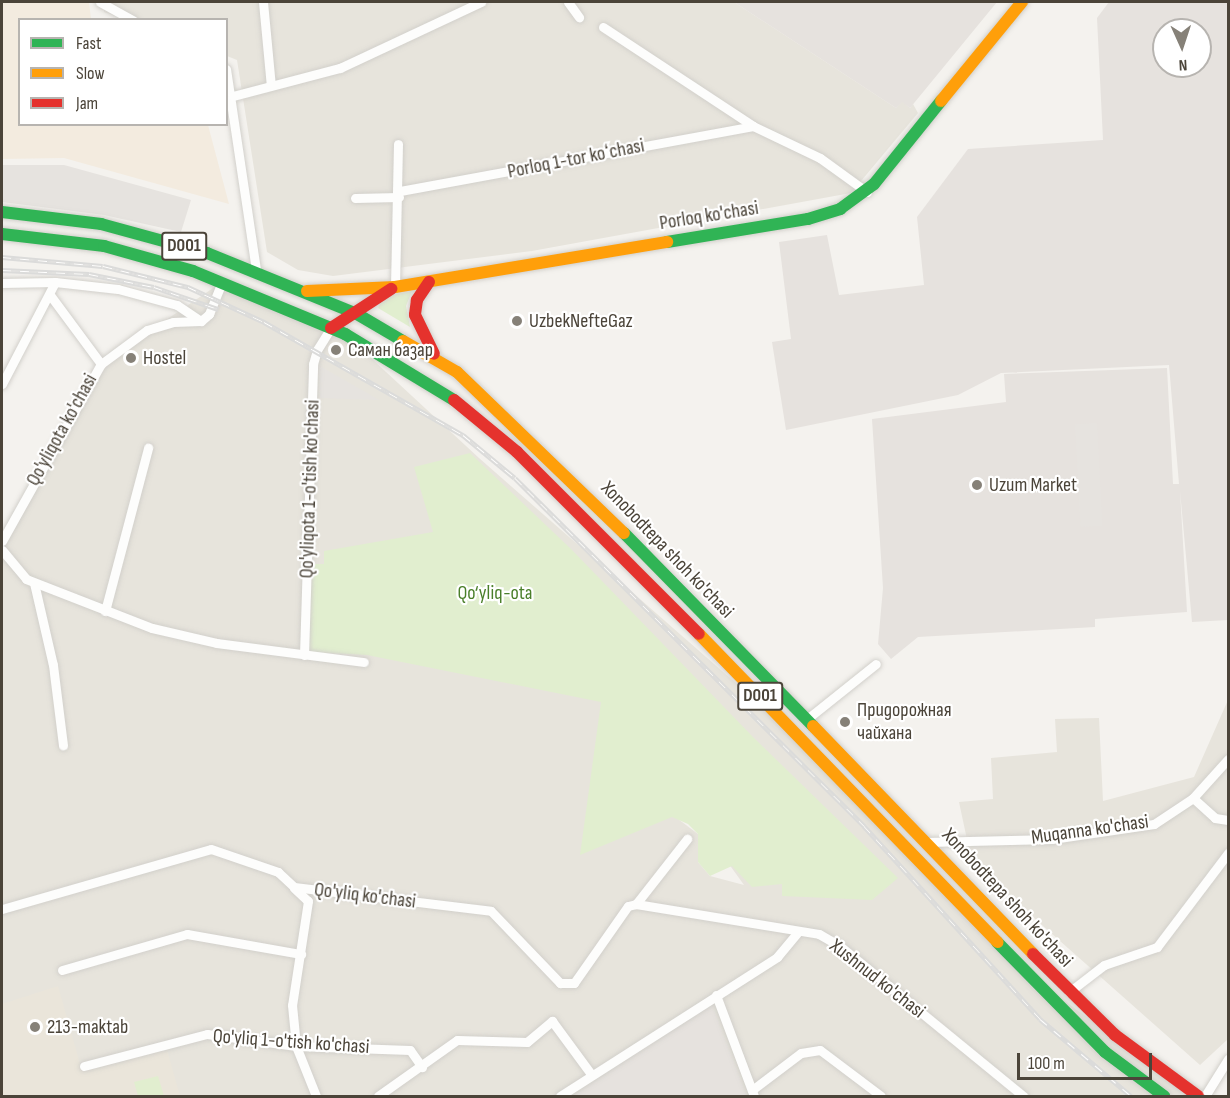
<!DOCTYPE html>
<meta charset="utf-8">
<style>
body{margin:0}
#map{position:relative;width:1230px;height:1098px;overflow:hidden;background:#f4f2ee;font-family:"Sofia Sans Condensed",sans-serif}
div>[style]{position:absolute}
.residential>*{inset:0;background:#e7e4dc}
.commercial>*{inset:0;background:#f3ebdf}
.industrial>*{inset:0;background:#e6e2de}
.education>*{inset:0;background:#eae5da}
.green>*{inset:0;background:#e1eecf}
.parking>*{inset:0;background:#e6e3df;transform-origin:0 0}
.roads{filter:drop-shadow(0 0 2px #d2d0cb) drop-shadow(0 0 2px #d2d0cb)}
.street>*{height:9px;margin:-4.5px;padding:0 4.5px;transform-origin:4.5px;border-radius:4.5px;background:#fdfdfc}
.fast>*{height:12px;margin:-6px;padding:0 6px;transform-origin:6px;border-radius:6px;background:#30b455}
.slow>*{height:12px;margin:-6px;padding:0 6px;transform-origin:6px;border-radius:6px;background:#ff9f0a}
.jam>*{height:12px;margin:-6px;padding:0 6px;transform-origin:6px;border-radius:6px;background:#e5322d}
.rail>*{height:5px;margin-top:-2.5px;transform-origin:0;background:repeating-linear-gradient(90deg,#fff 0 9px,#dbdbda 0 18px);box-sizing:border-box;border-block:2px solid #dbdbda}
.dots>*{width:16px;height:16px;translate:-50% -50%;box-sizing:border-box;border:3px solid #fff;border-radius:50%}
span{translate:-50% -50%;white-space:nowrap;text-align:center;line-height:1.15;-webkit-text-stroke:4.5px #fff;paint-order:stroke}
.shield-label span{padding:2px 4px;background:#fff;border:2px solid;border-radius:4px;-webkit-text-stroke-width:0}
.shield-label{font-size:18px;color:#4b4439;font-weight:700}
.street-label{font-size:20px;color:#4b4439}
.poi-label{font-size:20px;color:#4b4439}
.left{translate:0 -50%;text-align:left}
.park-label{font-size:20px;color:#4a7f2a}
.frame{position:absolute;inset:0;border:3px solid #4b4439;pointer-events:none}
.legend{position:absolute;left:18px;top:18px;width:210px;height:108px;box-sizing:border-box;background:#fff;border:2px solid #b7b4b0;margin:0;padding:8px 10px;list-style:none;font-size:18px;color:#4b4439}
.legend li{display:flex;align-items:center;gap:12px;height:30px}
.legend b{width:30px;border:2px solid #b7b4b0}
.north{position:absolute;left:1152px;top:18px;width:60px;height:60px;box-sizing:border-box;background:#fff;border:2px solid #b7b4b0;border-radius:50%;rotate:177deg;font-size:16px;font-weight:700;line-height:24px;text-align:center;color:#4b4439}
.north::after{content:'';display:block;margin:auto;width:21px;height:27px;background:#868178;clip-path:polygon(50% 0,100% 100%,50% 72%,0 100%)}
.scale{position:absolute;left:1017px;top:1053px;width:135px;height:27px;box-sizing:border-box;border:3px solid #4b4439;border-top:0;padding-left:8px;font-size:18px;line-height:21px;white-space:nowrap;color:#4b4439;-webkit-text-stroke:4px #fff;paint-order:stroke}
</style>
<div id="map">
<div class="residential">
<i style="clip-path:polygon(104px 2px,734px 2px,896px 108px,902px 101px,910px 108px,913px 104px,918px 113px,851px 193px,532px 251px,333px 276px,298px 270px,267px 252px,237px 60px,227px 56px,226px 20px,125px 19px,104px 12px)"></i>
<i style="clip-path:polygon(evenodd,222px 282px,345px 334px,479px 458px,819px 756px,1027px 974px,1197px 1096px,2px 1096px,2px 541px,101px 364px,222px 282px,678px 819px,701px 825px,744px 885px,710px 876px,698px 862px,698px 834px,678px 819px)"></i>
<i style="clip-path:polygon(1228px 700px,1228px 1039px,1200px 1065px,972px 863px,959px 802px,993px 799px,991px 758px,1057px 752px,1055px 719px,1099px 718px,1103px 801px,1194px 777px)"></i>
</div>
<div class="commercial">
<i style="clip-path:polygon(2px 2px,89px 2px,91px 19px,20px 20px,20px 124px,208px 125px,229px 204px,64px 158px,2px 159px)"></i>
</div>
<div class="industrial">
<i style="clip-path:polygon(734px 2px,997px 2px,910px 108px,902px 102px,896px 108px)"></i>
<i style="clip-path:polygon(evenodd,1109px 2px,1228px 2px,1228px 620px,1192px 622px,1180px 491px,1187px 612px,1095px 619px,1095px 627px,918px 637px,891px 659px,878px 644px,883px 588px,872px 419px,1006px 402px,1004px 374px,1167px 368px,1173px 484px,1179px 484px,1169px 365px,1001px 373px,958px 395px,786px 430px,772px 342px,791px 339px,779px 242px,827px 235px,839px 295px,924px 285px,917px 217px,968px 149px,1103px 140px,1097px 18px,1109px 2px,1164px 30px,1200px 30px,1200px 66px,1164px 66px,1164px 30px)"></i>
<i style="clip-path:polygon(710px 1000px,747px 1096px,573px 1096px)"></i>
</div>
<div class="education">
<i style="clip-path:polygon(58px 986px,82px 1071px,167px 1050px,180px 1096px,2px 1096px,2px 1004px)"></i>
</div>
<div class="green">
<i style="clip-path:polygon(412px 291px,406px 306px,410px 327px,378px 308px,383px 297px)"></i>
<i style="clip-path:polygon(470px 453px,571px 549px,753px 737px,898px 878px,872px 900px,782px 896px,782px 884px,752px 887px,732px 866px,710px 876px,698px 862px,698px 834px,688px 824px,672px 817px,580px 855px,601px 702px,367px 655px,309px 652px,312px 564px,324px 564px,324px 551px,433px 532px,414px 467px)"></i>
<i style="clip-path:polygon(158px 1076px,164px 1096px,138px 1096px,134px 1082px)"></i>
</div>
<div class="parking">
<i style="clip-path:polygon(2px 165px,64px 165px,191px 200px,181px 232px,104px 215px,2px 202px)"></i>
<i style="clip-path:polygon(318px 365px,369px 394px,379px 400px,320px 398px)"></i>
<i style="left:1097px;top:423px;width:103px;height:22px;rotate:87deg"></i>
</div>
<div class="roads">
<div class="street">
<i style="left:100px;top:2px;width:38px;rotate:29deg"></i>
<i style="left:263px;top:2px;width:84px;rotate:84.6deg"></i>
<i style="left:568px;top:2px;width:19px;rotate:54deg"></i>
<i style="left:603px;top:27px;width:180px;rotate:33.4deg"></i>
<i style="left:753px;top:126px;width:74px;rotate:25.5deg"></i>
<i style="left:820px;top:158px;width:58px;rotate:35.9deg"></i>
<i style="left:226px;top:69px;width:203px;rotate:81.5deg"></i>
<i style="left:233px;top:96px;width:111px;rotate:-14.7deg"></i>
<i style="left:340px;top:68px;width:156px;rotate:-25.1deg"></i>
<i style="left:400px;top:191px;width:359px;rotate:-10.4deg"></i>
<i style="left:355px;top:198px;width:44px;rotate:-1.3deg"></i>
<i style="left:2px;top:283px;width:53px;rotate:-1.1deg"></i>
<i style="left:55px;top:282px;width:63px;rotate:6.3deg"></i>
<i style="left:118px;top:289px;width:61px;rotate:15.2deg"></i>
<i style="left:177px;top:305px;width:29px;rotate:34deg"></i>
<i style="left:395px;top:287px;width:143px;rotate:-88.8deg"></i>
<i style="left:50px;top:295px;width:86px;rotate:53.5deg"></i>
<i style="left:2px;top:384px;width:115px;rotate:-62.5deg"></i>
<i style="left:2px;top:541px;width:203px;rotate:-60.8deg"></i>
<i style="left:101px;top:364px;width:57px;rotate:-36.5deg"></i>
<i style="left:147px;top:330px;width:27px;rotate:-17deg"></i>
<i style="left:173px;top:322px;width:28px;rotate:-2deg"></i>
<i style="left:201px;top:321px;width:11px;rotate:-41deg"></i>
<i style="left:209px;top:314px;width:35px;rotate:-68deg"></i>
<i style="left:2px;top:550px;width:38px;rotate:50deg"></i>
<i style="left:26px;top:579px;width:135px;rotate:21.3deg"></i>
<i style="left:152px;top:628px;width:67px;rotate:13deg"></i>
<i style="left:217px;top:643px;width:148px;rotate:7.4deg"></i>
<i style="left:34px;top:583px;width:84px;rotate:77deg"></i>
<i style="left:53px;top:665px;width:81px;rotate:82.9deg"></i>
<i style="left:105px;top:611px;width:169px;rotate:-75.2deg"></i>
<i style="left:304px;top:655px;width:291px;rotate:-88.2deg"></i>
<i style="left:313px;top:364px;width:15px;rotate:-74deg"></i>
<i style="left:317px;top:350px;width:26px;rotate:-58deg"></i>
<i style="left:807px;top:719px;width:88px;rotate:-38.6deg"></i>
<i style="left:1193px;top:798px;width:30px;rotate:42deg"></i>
<i style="left:1215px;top:818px;width:13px;rotate:9deg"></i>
<i style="left:927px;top:842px;width:125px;rotate:-1.4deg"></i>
<i style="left:1052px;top:839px;width:103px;rotate:-8.4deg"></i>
<i style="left:1154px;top:824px;width:47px;rotate:-33.7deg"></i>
<i style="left:1193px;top:798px;width:52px;rotate:-48.1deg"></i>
<i style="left:294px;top:888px;width:19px;rotate:43deg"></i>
<i style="left:308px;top:901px;width:105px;rotate:98.7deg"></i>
<i style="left:292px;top:1005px;width:41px;rotate:84.4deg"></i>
<i style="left:296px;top:1046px;width:54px;rotate:68.2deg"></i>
<i style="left:636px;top:904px;width:185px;rotate:9.3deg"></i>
<i style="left:819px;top:934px;width:24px;rotate:30deg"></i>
<i style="left:840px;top:946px;width:237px;rotate:39.3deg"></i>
<i style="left:2px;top:909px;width:217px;rotate:-16deg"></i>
<i style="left:211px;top:849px;width:71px;rotate:18.9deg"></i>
<i style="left:278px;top:872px;width:22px;rotate:43deg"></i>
<i style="left:294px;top:887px;width:198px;rotate:6.9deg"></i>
<i style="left:491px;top:911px;width:100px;rotate:46.2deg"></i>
<i style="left:560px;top:983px;width:14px"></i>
<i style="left:574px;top:983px;width:94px;rotate:-55deg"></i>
<i style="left:628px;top:906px;width:8px;rotate:-14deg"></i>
<i style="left:636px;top:904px;width:83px;rotate:-51.9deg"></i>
<i style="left:62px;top:970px;width:130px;rotate:-16.1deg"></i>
<i style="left:187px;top:934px;width:116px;rotate:10deg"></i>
<i style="left:1069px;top:992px;width:44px;rotate:-37.6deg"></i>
<i style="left:1104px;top:965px;width:56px;rotate:-18.8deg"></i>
<i style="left:1157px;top:947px;width:118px;rotate:-52.9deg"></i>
<i style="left:716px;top:995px;width:108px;rotate:69.4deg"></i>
<i style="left:84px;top:1066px;width:127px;rotate:-14.6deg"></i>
<i style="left:207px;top:1034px;width:90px;rotate:7.7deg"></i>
<i style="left:296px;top:1046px;width:114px;rotate:2deg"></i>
<i style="left:410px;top:1050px;width:21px;rotate:55deg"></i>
<i style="left:752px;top:1090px;width:61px;rotate:-37.1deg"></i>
<i style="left:801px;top:1053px;width:19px;rotate:-9deg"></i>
<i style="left:820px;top:1050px;width:76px;rotate:37deg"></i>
<i style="left:378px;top:1096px;width:97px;rotate:-35.3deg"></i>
<i style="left:457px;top:1040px;width:70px;rotate:1.6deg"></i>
<i style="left:527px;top:1042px;width:33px;rotate:-40deg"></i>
<i style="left:552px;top:1021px;width:66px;rotate:53.7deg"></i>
<i style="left:560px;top:1096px;width:258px;rotate:-32.6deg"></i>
<i style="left:777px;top:957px;width:33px;rotate:-50deg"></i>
<i style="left:1205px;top:1096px;width:44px;rotate:-58.1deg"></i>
</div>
<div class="fast">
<i style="left:2px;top:212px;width:100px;rotate:6.9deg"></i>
<i style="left:101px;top:224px;width:110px;rotate:15.3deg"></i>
<i style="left:207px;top:253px;width:162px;rotate:22.1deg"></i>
<i style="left:357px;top:314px;width:53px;rotate:30.4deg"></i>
<i style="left:2px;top:234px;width:103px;rotate:6.7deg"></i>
<i style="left:104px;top:246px;width:92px;rotate:15.7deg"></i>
<i style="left:193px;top:271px;width:165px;rotate:22.5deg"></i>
<i style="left:345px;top:334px;width:127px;rotate:31.2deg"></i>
<i style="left:667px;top:242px;width:143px;rotate:-9.3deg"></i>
<i style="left:808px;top:219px;width:34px;rotate:-17deg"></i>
<i style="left:840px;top:209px;width:42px;rotate:-36.3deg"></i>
<i style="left:874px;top:184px;width:107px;rotate:-51.1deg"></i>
<i style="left:624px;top:533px;width:270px;rotate:45.6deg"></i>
<i style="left:997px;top:942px;width:154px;rotate:45.5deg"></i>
<i style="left:1105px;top:1052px;width:74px;rotate:36.7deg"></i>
</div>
<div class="slow">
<i style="left:941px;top:101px;width:128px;rotate:-50.7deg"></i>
<i style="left:307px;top:291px;width:88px;rotate:-2.6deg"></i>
<i style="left:395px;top:287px;width:276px;rotate:-9.4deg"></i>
<i style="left:403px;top:341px;width:62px;rotate:29.9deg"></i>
<i style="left:457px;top:372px;width:232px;rotate:44deg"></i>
<i style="left:699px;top:634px;width:429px;rotate:45.9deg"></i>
<i style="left:813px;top:726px;width:317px;rotate:46deg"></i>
</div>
<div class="jam">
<i style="left:429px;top:282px;width:22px;rotate:124deg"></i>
<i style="left:417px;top:300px;width:15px;rotate:98deg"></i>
<i style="left:415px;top:315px;width:43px;rotate:64deg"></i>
<i style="left:331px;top:328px;width:72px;rotate:-33deg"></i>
<i style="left:454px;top:400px;width:82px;rotate:39.5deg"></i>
<i style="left:517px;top:452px;width:257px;rotate:45deg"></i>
<i style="left:1033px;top:954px;width:115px;rotate:44.6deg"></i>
<i style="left:1115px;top:1035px;width:103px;rotate:36.3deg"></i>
</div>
</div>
<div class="rail">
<i style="left:2px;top:257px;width:101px;rotate:5.1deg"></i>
<i style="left:103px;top:266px;width:88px;rotate:13.9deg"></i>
<i style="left:188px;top:287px;width:84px;rotate:24.7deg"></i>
<i style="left:264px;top:322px;width:229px;rotate:29.6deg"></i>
<i style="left:463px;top:435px;width:67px;rotate:39.6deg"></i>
<i style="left:515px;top:478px;width:493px;rotate:44.9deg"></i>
<i style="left:864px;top:826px;width:261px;rotate:47.6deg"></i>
<i style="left:1040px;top:1019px;width:119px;rotate:40.2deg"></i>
<i style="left:2px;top:270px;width:87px;rotate:2.6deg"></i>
<i style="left:89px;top:274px;width:66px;rotate:11.3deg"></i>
<i style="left:154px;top:287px;width:68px;rotate:19deg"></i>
</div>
<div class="dots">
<i style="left:517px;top:321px;background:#868178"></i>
<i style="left:336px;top:350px;background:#868178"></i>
<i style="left:131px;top:358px;background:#868178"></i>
<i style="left:977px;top:485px;background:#868178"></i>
<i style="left:845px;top:722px;background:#868178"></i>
<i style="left:35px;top:1027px;background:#868178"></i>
</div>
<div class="shield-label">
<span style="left:184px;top:246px">D001</span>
<span style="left:760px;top:696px">D001</span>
</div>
<div class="street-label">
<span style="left:576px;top:159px;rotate:-11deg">Porloq 1-tor koʻchasi</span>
<span style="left:709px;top:216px;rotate:-9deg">Porloq ko'chasi</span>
<span style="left:62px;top:430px;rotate:-61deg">Qo'yliqota ko'chasi</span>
<span style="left:310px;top:489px;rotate:-88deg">Qo'yliqota 1-o'tish ko'chasi</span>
<span style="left:667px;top:550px;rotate:46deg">Xonobodtepa shoh ko'chasi</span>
<span style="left:1090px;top:830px;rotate:-8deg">Muqanna ko'chasi</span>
<span style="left:365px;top:896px;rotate:7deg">Qo'yliq ko'chasi</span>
<span style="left:1007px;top:898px;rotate:47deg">Xonobodtepa shoh ko'chasi</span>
<span style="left:877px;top:979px;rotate:38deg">Xushnud ko'chasi</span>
<span style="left:291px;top:1042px;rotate:4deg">Qo'yliq 1-o'tish ko'chasi</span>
</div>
<div class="poi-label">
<span class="left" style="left:529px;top:321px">UzbekNefteGaz</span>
<span class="left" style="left:348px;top:350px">Саман базар</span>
<span class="left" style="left:143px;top:358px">Hostel</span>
<span class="left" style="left:989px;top:485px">Uzum Market</span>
<span class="left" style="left:857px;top:722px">Придорожная<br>чайхана</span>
<span class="left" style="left:47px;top:1027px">213-maktab</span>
</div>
<div class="park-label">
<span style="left:495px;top:593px">Qo‘yliq-ota</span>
</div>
<div class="frame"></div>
<ul class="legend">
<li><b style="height:8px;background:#30b455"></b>Fast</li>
<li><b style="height:8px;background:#ff9f0a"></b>Slow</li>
<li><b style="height:8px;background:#e5322d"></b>Jam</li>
</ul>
<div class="north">N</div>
<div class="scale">100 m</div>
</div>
